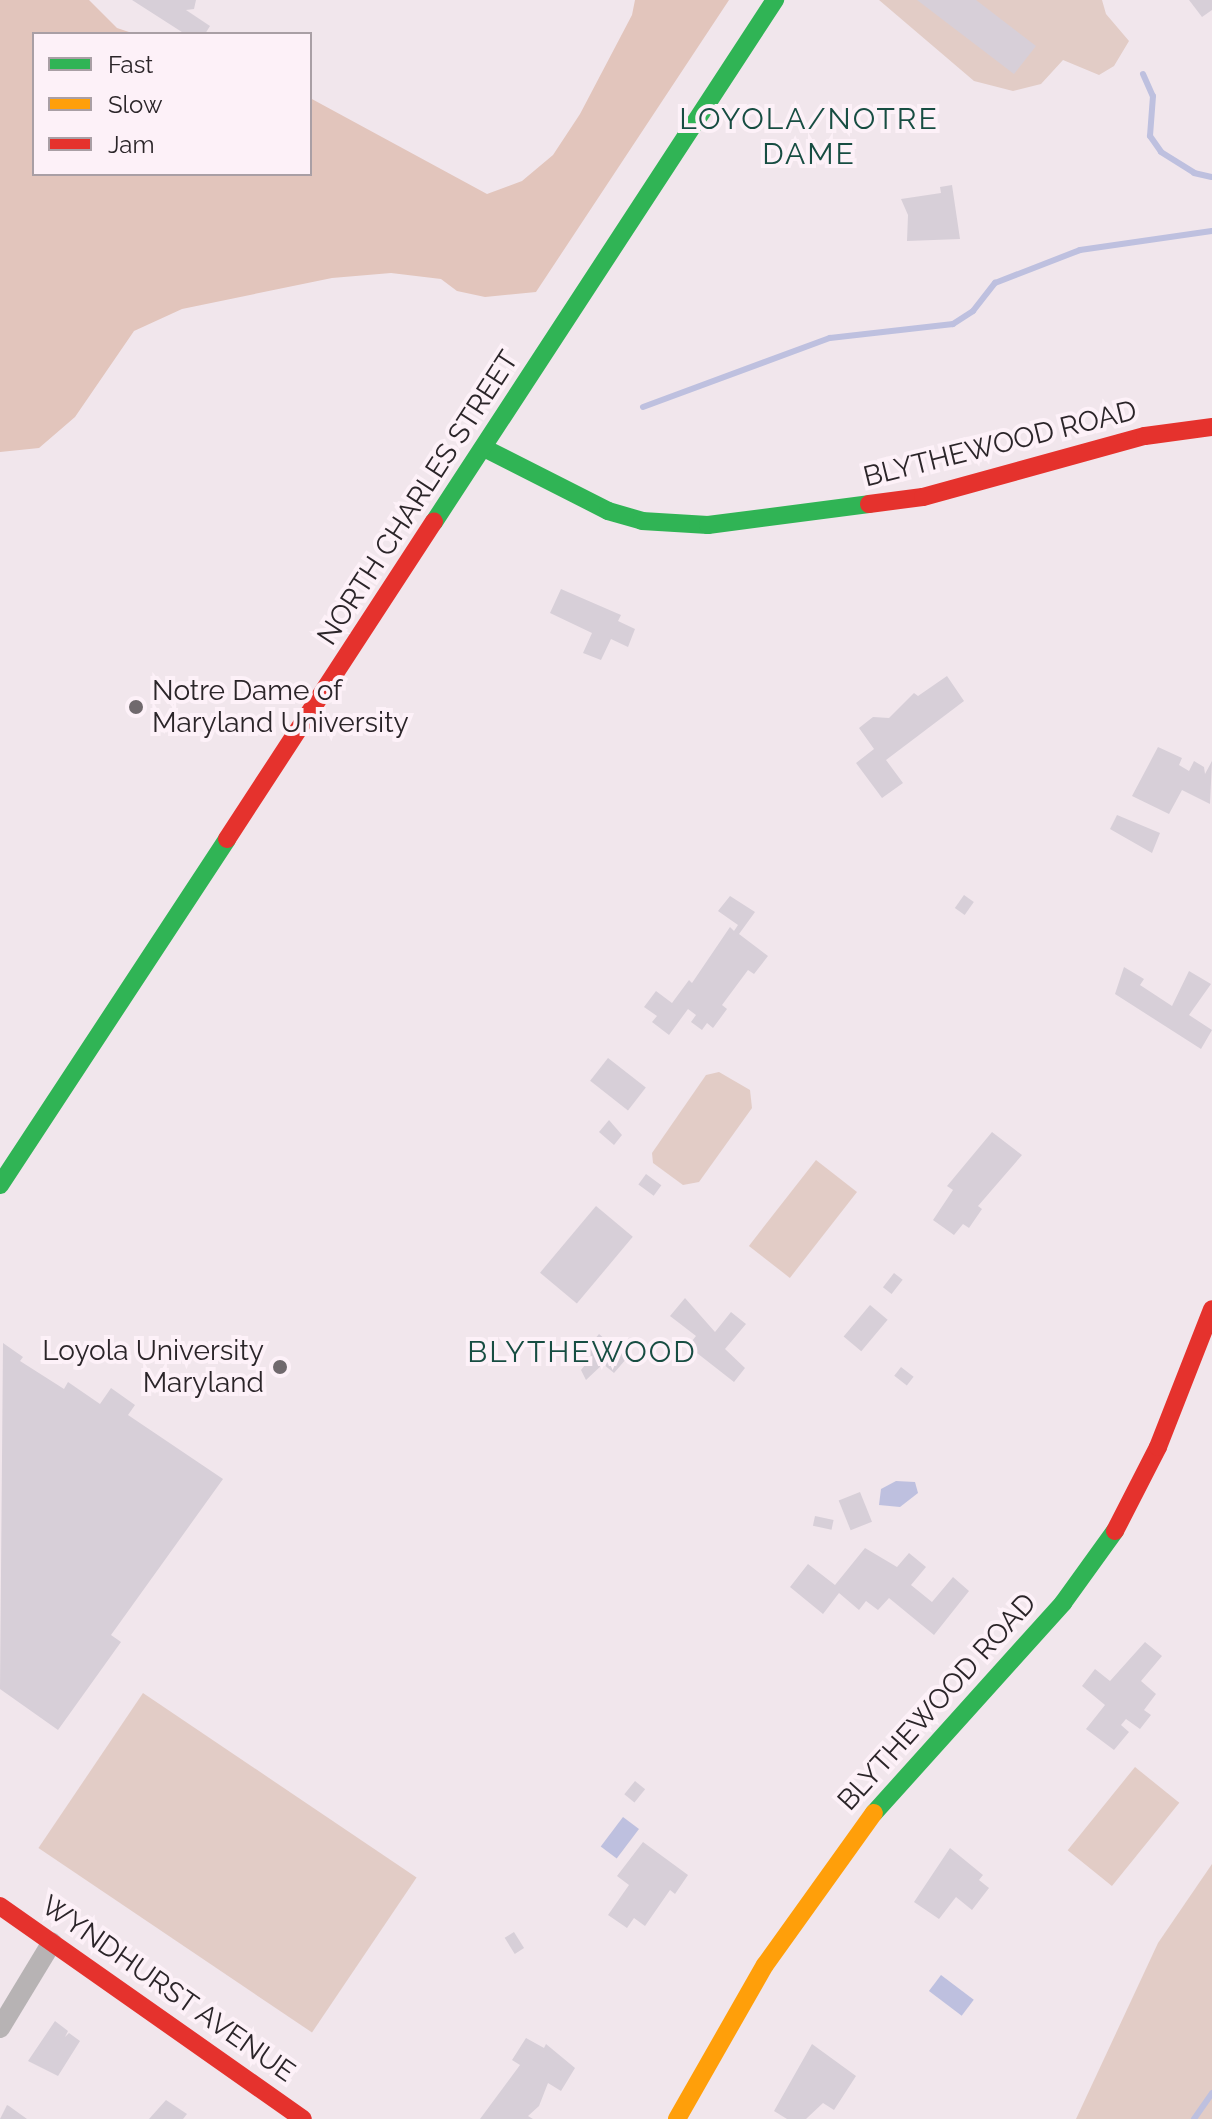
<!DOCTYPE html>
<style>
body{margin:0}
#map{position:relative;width:1212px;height:2119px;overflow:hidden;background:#f1e6ec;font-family:Raleway,sans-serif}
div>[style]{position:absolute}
.green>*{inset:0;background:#e2ccc6;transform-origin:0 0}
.forest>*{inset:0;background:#e2c5bc}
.water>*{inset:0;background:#bec0df;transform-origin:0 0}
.stream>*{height:6px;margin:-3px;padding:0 3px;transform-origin:3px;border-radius:3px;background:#bec0df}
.building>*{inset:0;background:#d7cfd8;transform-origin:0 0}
.street>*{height:20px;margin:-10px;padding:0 10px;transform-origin:10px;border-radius:10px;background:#b7b3b4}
.fast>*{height:18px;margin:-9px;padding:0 9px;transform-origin:9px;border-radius:9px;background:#30b455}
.slow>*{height:18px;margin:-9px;padding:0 9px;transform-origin:9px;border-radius:9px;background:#ff9f0a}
.jam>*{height:18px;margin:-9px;padding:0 9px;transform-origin:9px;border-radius:9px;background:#e5322d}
.dots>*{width:22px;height:22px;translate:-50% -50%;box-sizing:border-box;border:4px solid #fdf1f8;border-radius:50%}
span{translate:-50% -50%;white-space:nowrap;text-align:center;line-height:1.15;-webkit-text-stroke:8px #fdf1f8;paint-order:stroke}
.street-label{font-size:28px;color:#2b2529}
.poi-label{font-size:28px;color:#2b2529}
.left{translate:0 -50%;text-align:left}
.right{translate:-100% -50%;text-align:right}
.neighbourhood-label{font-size:30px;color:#174d42;letter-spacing:2px}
.legend{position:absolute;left:32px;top:32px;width:280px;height:144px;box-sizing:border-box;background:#fdf1f8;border:2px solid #a99fa5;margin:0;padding:10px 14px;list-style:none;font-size:24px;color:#2b2529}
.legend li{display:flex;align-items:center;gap:16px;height:40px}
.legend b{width:40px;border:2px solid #a99fa5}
</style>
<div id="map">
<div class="green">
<i style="clip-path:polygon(879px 0,1102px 0,1106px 14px,1129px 41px,1114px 66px,1099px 75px,1063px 60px,1041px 84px,1013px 91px,974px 81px)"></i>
<i style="clip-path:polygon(719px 1072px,750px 1090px,752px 1108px,699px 1182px,683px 1185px,653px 1163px,652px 1153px,706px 1075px)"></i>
<i style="left:816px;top:1160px;width:52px;height:109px;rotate:38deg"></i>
<i style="left:143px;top:1693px;width:330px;height:187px;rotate:34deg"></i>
<i style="left:1135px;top:1767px;width:57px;height:107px;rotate:39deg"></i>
<i style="clip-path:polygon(1212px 1864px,1212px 2119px,1076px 2119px,1158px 1943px)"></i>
</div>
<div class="forest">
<i style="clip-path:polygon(0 0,89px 0,117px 28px,135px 34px,34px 34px,34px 174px,310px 174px,310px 98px,487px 194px,522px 181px,553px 155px,580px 114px,632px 15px,635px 0,729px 0,536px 292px,485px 297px,457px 291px,441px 279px,391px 273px,332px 278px,182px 309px,134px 331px,75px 417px,39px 448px,0 452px)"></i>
</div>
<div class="water">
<i style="clip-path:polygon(896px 1481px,915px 1482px,918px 1493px,900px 1507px,879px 1505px,881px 1489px)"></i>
<i style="left:623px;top:1817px;width:20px;height:37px;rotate:37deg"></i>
<i style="left:941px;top:1975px;width:41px;height:20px;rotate:37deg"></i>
</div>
<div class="stream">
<i style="left:1143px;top:74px;width:24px;rotate:66deg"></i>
<i style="left:1153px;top:96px;width:40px;rotate:94.3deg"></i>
<i style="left:1150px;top:136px;width:19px;rotate:55deg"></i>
<i style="left:1161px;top:152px;width:39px;rotate:32deg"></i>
<i style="left:1194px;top:173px;width:18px;rotate:13deg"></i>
<i style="left:643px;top:407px;width:199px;rotate:-20.3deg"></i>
<i style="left:830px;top:338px;width:124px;rotate:-6.5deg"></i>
<i style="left:953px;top:324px;width:24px;rotate:-33deg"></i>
<i style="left:973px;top:311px;width:36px;rotate:-52deg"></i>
<i style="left:995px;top:283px;width:91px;rotate:-21.2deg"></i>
<i style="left:1080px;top:250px;width:133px;rotate:-8.2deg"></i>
<i style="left:1194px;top:2119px;width:32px;rotate:-55deg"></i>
</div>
<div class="building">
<i style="clip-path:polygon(132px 0,196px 0,194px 9px,186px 10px,210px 26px,205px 34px,185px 34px)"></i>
<i style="clip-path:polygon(917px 0,976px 0,1036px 46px,1014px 74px)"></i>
<i style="clip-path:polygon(1189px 0,1212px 0,1212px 10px,1202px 17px)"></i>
<i style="clip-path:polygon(952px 185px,960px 239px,907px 241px,908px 215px,901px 199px,941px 193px,940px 187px)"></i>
<i style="clip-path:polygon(561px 589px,621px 615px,618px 621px,635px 629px,628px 647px,611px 639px,601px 660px,583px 653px,592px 633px,550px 613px)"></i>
<i style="clip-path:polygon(947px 676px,964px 701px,886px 760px,903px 783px,882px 798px,856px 763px,874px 749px,859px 728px,873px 717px,889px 718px,914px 693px,918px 696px)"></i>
<i style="clip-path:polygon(1158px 747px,1182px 758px,1179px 765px,1189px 771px,1194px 761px,1204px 767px,1205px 774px,1212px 761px,1210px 804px,1182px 790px,1169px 814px,1132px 796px)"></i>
<i style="clip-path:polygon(1117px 815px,1160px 833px,1152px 853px,1110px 829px)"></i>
<i style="left:964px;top:895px;width:12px;height:16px;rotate:35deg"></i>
<i style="clip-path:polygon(730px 896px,755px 912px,739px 934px,768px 956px,754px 974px,748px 970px,722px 1005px,727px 1009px,713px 1028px,707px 1023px,702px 1030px,691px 1022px,696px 1015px,688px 1009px,669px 1035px,652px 1022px,657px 1016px,644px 1007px,656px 991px,672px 1003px,689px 980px,692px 983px,730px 927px,734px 931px,738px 925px,718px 911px)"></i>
<i style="clip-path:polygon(1124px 967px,1144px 979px,1140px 985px,1172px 1006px,1189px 971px,1211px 984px,1189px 1015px,1212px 1030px,1201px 1049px,1115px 994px)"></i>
<i style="left:608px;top:1058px;width:48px;height:29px;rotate:38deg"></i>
<i style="clip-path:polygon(609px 1120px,622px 1135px,614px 1145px,599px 1132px)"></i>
<i style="clip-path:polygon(992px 1132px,1022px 1155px,978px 1206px,982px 1209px,969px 1228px,963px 1224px,954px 1235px,933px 1220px,953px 1190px,947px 1186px)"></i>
<i style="left:646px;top:1174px;width:19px;height:13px;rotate:36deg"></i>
<i style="left:596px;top:1206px;width:48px;height:87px;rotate:40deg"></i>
<i style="left:894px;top:1273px;width:11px;height:18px;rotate:38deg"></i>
<i style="clip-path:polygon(685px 1298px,715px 1332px,731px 1312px,746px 1324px,725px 1349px,745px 1368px,734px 1382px,688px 1346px,696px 1336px,670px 1316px)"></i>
<i style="left:870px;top:1305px;width:23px;height:41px;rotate:40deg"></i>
<i style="clip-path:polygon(599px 1334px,627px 1358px,614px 1373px,603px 1364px,586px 1380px,581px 1370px,585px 1365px,578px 1359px)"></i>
<i style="clip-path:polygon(3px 1343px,23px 1357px,20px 1361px,64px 1389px,68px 1382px,100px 1404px,111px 1388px,135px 1405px,128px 1415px,223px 1479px,111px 1635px,121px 1642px,58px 1730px,0 1689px)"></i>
<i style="left:901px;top:1367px;width:16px;height:11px;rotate:38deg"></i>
<i style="left:860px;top:1492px;width:32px;height:23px;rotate:68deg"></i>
<i style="left:815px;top:1516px;width:19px;height:10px;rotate:12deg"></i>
<i style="clip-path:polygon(865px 1548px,897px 1567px,909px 1553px,926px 1567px,911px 1585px,932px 1602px,953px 1577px,969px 1591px,934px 1635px,889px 1598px,878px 1610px,866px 1601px,859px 1610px,839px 1593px,823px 1614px,790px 1587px,808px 1564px,835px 1585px)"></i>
<i style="clip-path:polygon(1145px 1642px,1162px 1656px,1141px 1681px,1156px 1694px,1144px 1710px,1151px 1715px,1140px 1729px,1126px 1719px,1121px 1725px,1129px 1732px,1114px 1750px,1086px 1729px,1105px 1705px,1082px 1686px,1095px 1669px,1110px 1681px)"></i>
<i style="left:635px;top:1781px;width:13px;height:17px;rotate:39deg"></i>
<i style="clip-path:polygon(643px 1842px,688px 1875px,675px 1894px,670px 1890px,645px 1926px,634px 1918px,627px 1928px,608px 1915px,629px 1885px,617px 1876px)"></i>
<i style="clip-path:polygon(950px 1848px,983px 1875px,979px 1880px,989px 1888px,972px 1910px,956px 1897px,939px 1919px,914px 1902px)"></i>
<i style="left:514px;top:1932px;width:19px;height:11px;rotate:58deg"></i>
<i style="clip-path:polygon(55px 2021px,68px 2031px,65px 2037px,69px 2033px,80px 2041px,58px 2076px,28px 2061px)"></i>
<i style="clip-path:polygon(526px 2038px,544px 2048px,546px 2044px,575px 2068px,561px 2091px,548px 2083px,539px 2106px,528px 2116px,533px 2119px,480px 2119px,520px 2065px,512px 2060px)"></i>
<i style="clip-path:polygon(812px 2044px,856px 2076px,834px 2110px,823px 2103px,806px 2119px,787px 2119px,774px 2111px)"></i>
<i style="clip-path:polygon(166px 2100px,187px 2114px,183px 2119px,149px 2119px)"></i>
<i style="clip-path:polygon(7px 2105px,9px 2106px,27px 2119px,0 2119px)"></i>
</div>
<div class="street">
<i style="left:0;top:2028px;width:100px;rotate:-58.8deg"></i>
</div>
<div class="fast">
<i style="left:484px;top:448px;width:139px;rotate:26.9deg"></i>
<i style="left:608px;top:511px;width:35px;rotate:16deg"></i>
<i style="left:642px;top:521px;width:66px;rotate:3.5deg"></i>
<i style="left:708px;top:525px;width:162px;rotate:-7.4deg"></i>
<i style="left:434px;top:522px;width:624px;rotate:-56.85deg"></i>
<i style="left:0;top:1185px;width:414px;rotate:-56.7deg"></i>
<i style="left:874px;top:1813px;width:283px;rotate:-48deg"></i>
<i style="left:1063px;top:1603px;width:89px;rotate:-54.2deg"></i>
</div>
<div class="slow">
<i style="left:677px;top:2119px;width:177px;rotate:-60.3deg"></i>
<i style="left:765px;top:1965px;width:187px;rotate:-54.4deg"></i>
</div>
<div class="jam">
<i style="left:869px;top:504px;width:54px;rotate:-7.4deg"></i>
<i style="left:923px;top:497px;width:230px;rotate:-15.4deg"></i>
<i style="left:1145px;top:436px;width:68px;rotate:-7.7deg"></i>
<i style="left:227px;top:839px;width:379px;rotate:-56.9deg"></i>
<i style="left:1115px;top:1531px;width:94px;rotate:-62.9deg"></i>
<i style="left:1158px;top:1447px;width:148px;rotate:-68.6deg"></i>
<i style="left:0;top:1906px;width:370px;rotate:35.1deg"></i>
</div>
<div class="dots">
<i style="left:136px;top:707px;background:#70696d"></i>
<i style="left:280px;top:1367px;background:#70696d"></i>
</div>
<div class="street-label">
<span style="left:1000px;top:444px;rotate:-14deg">BLYTHEWOOD ROAD</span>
<span style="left:418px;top:498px;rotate:-57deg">NORTH CHARLES STREET</span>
<span style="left:937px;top:1702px;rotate:-48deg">BLYTHEWOOD ROAD</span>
<span style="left:168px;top:1989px;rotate:35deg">WYNDHURST AVENUE</span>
</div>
<div class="poi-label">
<span class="left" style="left:152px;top:707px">Notre Dame of<br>Maryland University</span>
<span class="right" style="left:264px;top:1367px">Loyola University<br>Maryland</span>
</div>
<div class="neighbourhood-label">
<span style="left:809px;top:136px">LOYOLA/NOTRE<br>DAME</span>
<span style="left:582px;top:1352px">BLYTHEWOOD</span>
</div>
<ul class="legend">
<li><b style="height:10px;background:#30b455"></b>Fast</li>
<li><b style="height:10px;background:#ff9f0a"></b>Slow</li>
<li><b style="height:10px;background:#e5322d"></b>Jam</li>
</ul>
</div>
